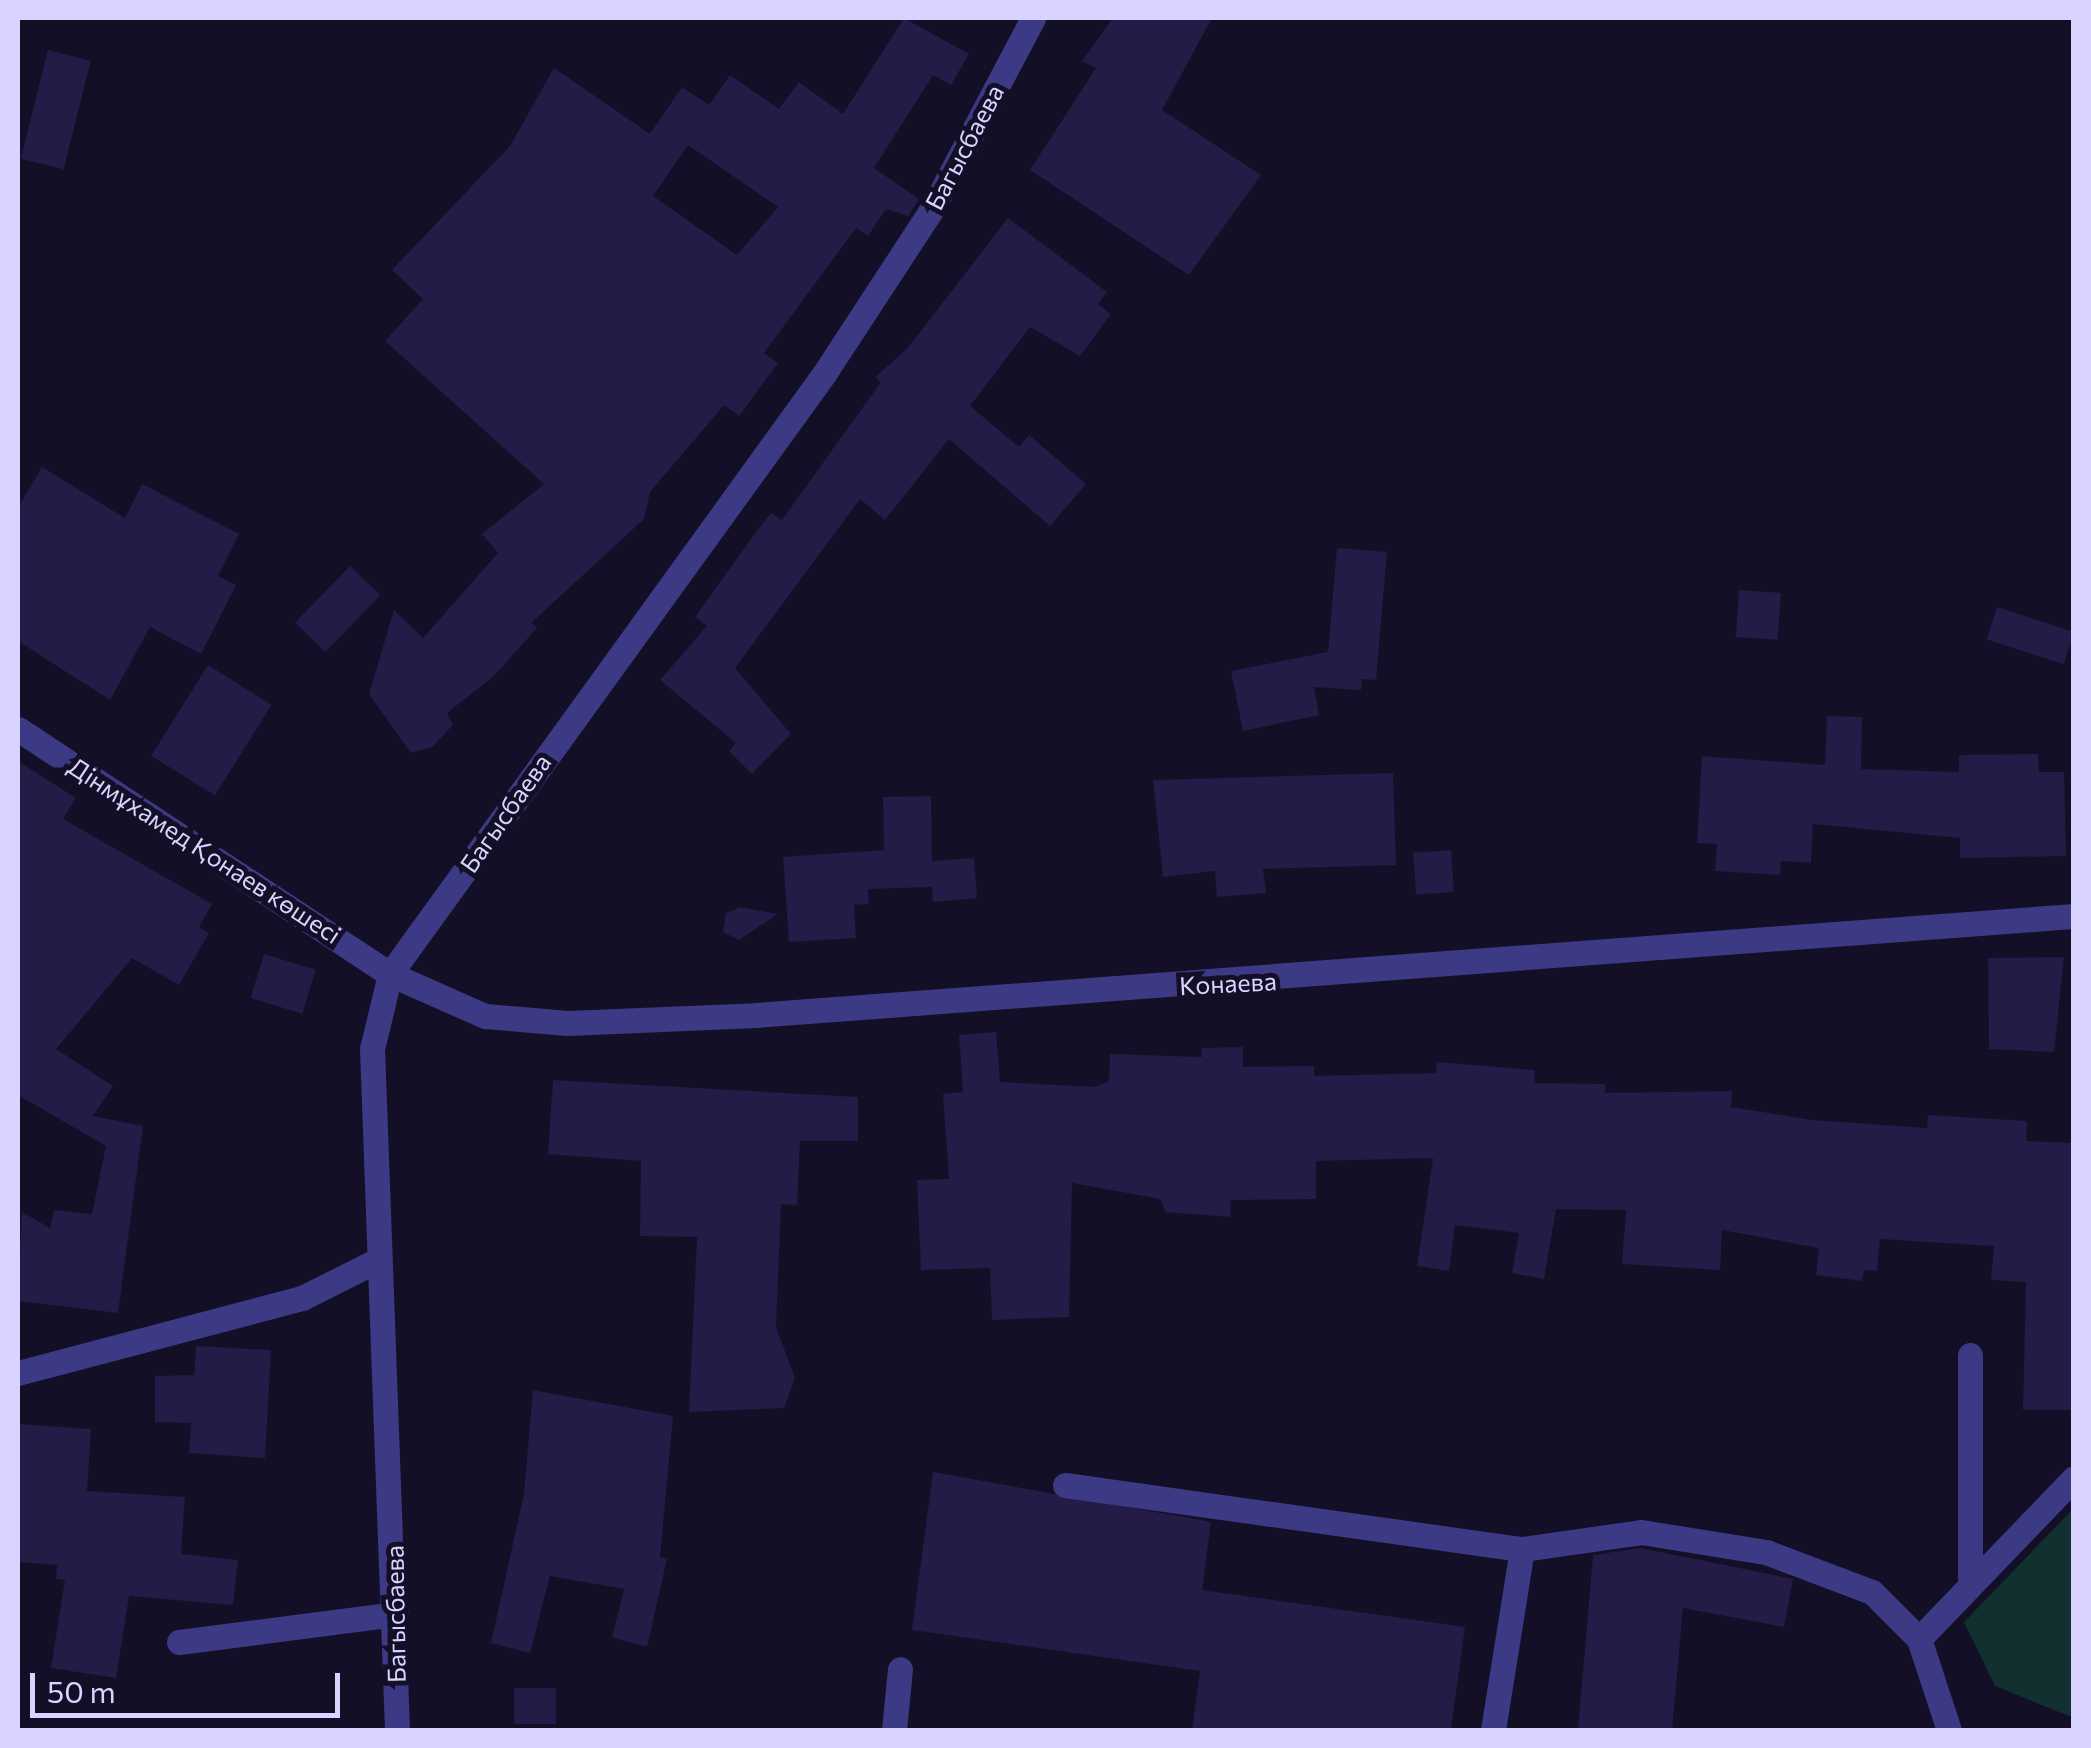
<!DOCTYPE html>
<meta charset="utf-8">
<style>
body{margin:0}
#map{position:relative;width:2091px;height:1748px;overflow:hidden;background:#130f26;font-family:Commissioner,sans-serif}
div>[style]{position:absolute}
.green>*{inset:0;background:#12302f}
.building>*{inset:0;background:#241b47;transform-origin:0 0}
.minor>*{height:25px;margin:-12.5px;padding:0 12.5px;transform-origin:12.5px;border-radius:12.5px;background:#3d3a85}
span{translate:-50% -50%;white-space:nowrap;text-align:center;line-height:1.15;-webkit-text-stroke:10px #130f26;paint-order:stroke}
.street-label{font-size:25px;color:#d9d4ff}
.frame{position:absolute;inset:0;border:20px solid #d9d4ff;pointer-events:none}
.scale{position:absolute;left:30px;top:1673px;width:310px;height:45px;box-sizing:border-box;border:5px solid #d9d4ff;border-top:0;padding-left:12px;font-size:30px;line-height:35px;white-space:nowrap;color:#d9d4ff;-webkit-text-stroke:8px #130f26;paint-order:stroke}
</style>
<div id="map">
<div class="green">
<i style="clip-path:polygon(2073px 1509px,2074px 1716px,2069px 1716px,1995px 1686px,1964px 1622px)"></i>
</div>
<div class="building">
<i style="clip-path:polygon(evenodd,904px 18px,969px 54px,951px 85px,933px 75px,874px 168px,919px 199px,908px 216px,886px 209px,868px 236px,856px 228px,764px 353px,778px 363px,739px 416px,724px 405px,650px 492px,644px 519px,531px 623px,537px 628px,494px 676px,447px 713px,453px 725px,432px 747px,411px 753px,369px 694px,394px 610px,423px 638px,498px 553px,482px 534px,544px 484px,385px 341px,423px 299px,392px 270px,510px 146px,554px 68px,650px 134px,682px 87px,709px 105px,730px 75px,779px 109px,799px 82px,843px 114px,904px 18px,688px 145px,778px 207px,737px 255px,653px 196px,688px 145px)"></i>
<i style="clip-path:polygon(1113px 18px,1212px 18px,1162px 110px,1261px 175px,1189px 275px,1030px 170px,1096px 68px,1082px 61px)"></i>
<i style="left:48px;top:50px;width:44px;height:112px;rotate:14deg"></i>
<i style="clip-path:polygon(1008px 218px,1107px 292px,1098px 304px,1111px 314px,1080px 356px,1030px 327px,970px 406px,1019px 447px,1029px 435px,1086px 484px,1050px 526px,949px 439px,885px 520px,860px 499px,735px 668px,791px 734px,752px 774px,729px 751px,736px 743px,660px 680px,707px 626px,695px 617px,751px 539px,771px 513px,782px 520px,881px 382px,875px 377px,907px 349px)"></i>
<i style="clip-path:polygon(42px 467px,125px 518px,142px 484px,239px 534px,218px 576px,236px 585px,201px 654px,150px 627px,110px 700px,18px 641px,18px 508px)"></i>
<i style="clip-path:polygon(1337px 548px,1387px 552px,1376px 680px,1362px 679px,1361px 690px,1314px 687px,1319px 715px,1243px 731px,1231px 671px,1328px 652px)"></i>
<i style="left:350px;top:566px;width:42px;height:79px;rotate:44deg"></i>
<i style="left:1739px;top:590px;width:42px;height:47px;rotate:4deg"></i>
<i style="left:1997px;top:607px;width:81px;height:34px;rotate:18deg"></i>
<i style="left:208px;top:665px;width:75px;height:107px;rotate:32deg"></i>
<i style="clip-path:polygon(1827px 716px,1862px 717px,1861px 769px,1959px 772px,1959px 755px,2038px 754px,2039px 772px,2064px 772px,2066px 856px,1960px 858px,1960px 838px,1813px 824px,1811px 863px,1781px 861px,1780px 875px,1715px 871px,1717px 844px,1697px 843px,1702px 756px,1825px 765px)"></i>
<i style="clip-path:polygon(18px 761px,76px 798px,63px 819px,212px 904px,199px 927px,209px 933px,179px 985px,132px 958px,56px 1049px,113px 1086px,93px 1116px,143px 1126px,118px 1313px,18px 1301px,22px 1212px,50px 1228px,54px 1210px,92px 1214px,106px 1146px,18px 1095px)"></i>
<i style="clip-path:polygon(1393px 773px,1396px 865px,1263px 869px,1266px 893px,1217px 897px,1215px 871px,1163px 877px,1153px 780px)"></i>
<i style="clip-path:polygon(931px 796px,932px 861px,974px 858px,977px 898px,933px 902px,932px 887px,868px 889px,869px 904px,854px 905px,856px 938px,789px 942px,783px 857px,884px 850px,883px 797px)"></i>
<i style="left:1451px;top:850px;width:42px;height:38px;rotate:86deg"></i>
<i style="clip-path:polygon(740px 907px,778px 914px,739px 940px,723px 932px,726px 913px)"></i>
<i style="left:264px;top:954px;width:54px;height:46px;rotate:17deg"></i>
<i style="clip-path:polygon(2064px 957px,2054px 1052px,1989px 1049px,1988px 958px)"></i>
<i style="clip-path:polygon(996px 1032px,1000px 1082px,1095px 1087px,1109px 1081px,1110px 1054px,1202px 1057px,1201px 1048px,1243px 1047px,1243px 1067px,1314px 1066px,1314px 1076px,1436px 1073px,1437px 1062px,1535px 1070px,1534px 1083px,1605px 1084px,1605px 1093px,1732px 1091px,1731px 1107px,1812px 1120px,1927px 1128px,1928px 1115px,2027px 1121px,2026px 1141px,2074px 1143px,2073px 1410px,2023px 1410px,2026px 1282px,1991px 1280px,1994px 1246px,1880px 1239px,1877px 1271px,1864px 1270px,1862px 1281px,1816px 1275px,1819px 1248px,1722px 1230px,1720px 1270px,1622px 1264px,1626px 1210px,1556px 1209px,1544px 1279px,1512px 1273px,1519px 1233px,1455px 1225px,1449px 1271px,1417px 1266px,1433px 1158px,1316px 1161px,1316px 1199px,1231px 1200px,1230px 1217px,1165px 1212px,1161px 1199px,1072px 1183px,1069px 1317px,992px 1320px,990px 1268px,921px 1270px,917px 1180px,949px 1179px,943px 1094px,963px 1092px,959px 1035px)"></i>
<i style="clip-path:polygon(553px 1080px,858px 1097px,858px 1141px,800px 1141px,797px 1205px,781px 1204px,776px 1327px,795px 1378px,784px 1408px,689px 1412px,697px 1237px,640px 1236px,641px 1161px,548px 1154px)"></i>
<i style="clip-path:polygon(196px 1346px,271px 1350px,265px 1458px,189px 1453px,191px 1423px,155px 1422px,155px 1376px,194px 1375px)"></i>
<i style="clip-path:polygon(533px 1390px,673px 1416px,660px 1557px,667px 1559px,647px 1647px,612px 1637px,624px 1589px,550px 1576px,530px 1653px,491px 1643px,524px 1494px)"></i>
<i style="clip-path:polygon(18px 1424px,91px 1429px,87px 1491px,185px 1497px,181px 1554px,238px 1560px,233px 1605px,129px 1596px,116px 1678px,51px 1668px,65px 1580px,56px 1579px,57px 1565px,18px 1562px)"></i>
<i style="clip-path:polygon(933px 1472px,1211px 1522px,1202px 1590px,1465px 1627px,1451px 1730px,1192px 1730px,1200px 1671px,912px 1630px)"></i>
<i style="clip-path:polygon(1641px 1548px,1793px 1579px,1784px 1627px,1683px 1608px,1672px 1730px,1578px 1730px,1593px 1555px)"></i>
<i style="left:556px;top:1688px;width:36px;height:42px;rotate:90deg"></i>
</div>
<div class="minor">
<i style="left:18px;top:729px;width:445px;rotate:33.4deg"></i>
<i style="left:390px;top:974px;width:104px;rotate:23.9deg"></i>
<i style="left:485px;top:1016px;width:83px;rotate:4.8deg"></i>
<i style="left:568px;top:1023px;width:188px;rotate:-2.4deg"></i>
<i style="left:756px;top:1015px;width:1322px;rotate:-4.3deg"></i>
<i style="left:1970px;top:1355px;width:222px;rotate:90deg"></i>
<i style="left:18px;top:1373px;width:294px;rotate:-14.8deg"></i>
<i style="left:302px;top:1298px;width:85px;rotate:-26.6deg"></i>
<i style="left:1065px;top:1485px;width:461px;rotate:8deg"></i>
<i style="left:1522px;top:1549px;width:120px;rotate:-8.1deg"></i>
<i style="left:1641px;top:1532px;width:127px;rotate:9.1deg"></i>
<i style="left:1766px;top:1552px;width:113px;rotate:20.7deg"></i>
<i style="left:1872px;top:1592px;width:66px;rotate:45deg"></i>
<i style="left:1919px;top:1639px;width:223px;rotate:-46.1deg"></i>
<i style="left:1919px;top:1639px;width:96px;rotate:71.8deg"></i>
<i style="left:179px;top:1642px;width:219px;rotate:-7.4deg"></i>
<i style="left:397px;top:1730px;width:681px;rotate:-92.1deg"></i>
<i style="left:372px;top:1049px;width:77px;rotate:-76.5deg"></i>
<i style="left:390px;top:974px;width:741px;rotate:-54.12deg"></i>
<i style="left:824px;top:374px;width:197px;rotate:-56.8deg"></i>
<i style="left:932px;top:209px;width:216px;rotate:-62.1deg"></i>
<i style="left:894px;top:1730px;width:61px;rotate:-84.4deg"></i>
<i style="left:1493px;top:1730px;width:183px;rotate:-80.9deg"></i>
</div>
<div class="street-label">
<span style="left:964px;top:147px;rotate:-62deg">Багысбаева</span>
<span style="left:505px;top:813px;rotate:-55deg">Багысбаева</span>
<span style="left:205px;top:850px;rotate:33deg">Дінмұхамед Қонаев көшесі</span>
<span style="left:1228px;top:983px;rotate:-3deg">Конаева</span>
<span style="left:395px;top:1614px;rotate:-91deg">Багысбаева</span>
</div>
<div class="frame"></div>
<div class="scale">50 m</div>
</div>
